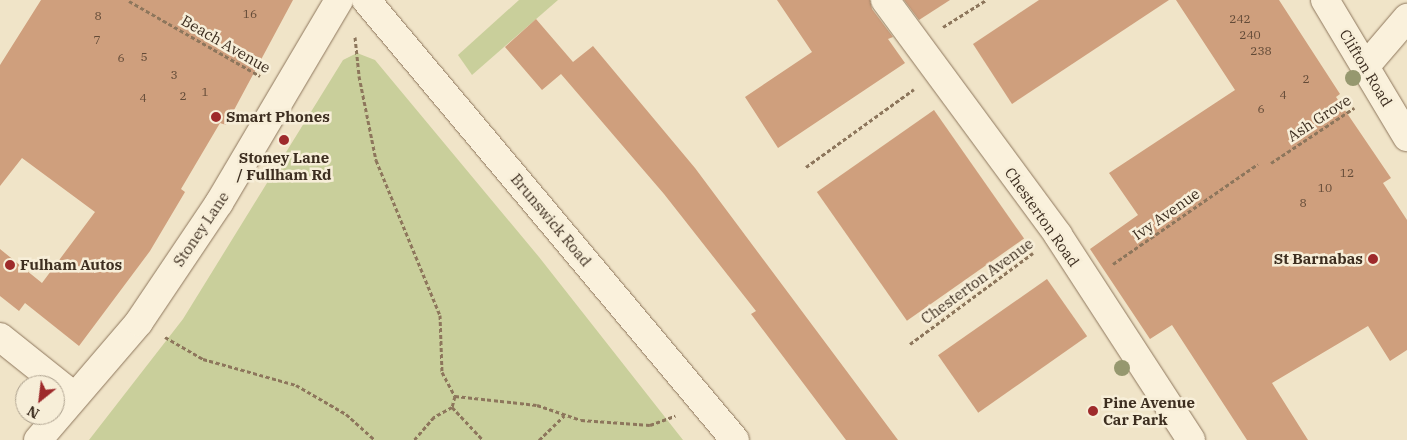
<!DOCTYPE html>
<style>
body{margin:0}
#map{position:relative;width:1407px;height:440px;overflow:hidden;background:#f0e4c8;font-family:"IBM Plex Serif",serif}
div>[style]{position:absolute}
.green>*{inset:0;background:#c9cf9b}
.building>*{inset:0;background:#cf9f7d;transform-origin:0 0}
.path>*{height:3px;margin-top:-1.5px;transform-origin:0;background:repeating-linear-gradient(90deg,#8d765c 0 4px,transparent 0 6.5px)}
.roads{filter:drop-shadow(0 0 1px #8d765c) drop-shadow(0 0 1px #8d765c)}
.minor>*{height:28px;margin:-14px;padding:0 14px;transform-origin:14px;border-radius:14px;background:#faf1dc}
.tertiary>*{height:28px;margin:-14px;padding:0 14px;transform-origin:14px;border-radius:14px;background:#faf1dc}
.trees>*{width:16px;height:16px;margin:-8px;border-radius:50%;background:#96986f}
.dots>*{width:14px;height:14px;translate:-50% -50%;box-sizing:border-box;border:2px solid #f7eed8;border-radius:50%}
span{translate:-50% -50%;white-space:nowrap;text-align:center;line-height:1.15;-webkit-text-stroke:5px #f7eed8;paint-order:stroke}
.number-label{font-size:12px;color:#624a37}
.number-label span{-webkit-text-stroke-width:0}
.street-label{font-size:15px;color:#3d2e20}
.poi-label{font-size:15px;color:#3d2e20;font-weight:700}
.left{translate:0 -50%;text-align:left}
.right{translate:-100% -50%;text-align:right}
.north{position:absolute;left:15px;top:375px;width:50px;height:50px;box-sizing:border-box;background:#f7eed8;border:1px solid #ada18e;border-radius:50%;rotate:209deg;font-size:14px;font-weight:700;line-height:20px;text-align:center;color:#3d2e20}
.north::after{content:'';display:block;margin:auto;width:18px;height:22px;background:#9e2a2b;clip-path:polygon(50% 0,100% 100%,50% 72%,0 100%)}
</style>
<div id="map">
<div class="green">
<i style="clip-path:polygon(519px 0,558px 0,472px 75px,458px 55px)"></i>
<i style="clip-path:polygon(357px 53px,375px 60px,539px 257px,683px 440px,89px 440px,183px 319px,343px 60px)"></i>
</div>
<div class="building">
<i style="clip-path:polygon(41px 0,293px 0,226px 125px,220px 123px,181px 189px,185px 192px,150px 251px,79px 346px,25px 303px,19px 311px,0 296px,0 249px,42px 283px,95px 212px,22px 158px,0 186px,0 65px)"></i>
<i style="clip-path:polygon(777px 0,870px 0,872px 9px,893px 37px,888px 39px,905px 63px,778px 148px,745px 97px,812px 52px)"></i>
<i style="clip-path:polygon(904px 0,950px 0,919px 20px)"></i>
<i style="clip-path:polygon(1039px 0,1169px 0,1012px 104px,973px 44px)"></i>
<i style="clip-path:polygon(1176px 0,1279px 0,1340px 94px,1336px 97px,1391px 178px,1383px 183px,1407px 220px,1407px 350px,1390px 361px,1368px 326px,1272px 383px,1308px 440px,1247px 440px,1172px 325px,1150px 339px,1090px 249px,1138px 215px,1109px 173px,1235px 90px)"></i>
<i style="clip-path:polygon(536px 19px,573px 62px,593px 46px,695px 168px,898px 440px,846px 440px,751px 314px,756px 311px,664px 194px,561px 74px,542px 90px,505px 47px)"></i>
<i style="left:934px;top:110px;width:157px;height:143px;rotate:55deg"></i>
<i style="left:1047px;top:279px;width:70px;height:133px;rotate:55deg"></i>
</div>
<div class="path">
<i style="left:129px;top:1px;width:151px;rotate:29.8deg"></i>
<i style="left:943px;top:27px;width:51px;rotate:-32.1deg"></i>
<i style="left:355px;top:37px;width:39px;rotate:84deg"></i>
<i style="left:359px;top:76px;width:86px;rotate:78.6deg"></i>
<i style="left:376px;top:160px;width:168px;rotate:67.6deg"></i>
<i style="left:440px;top:315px;width:57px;rotate:88deg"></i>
<i style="left:442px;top:372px;width:27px;rotate:62deg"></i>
<i style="left:455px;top:396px;width:11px;rotate:105deg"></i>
<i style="left:452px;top:407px;width:21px;rotate:151deg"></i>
<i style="left:434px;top:417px;width:30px;rotate:131deg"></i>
<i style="left:1271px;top:163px;width:100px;rotate:-33.5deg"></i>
<i style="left:806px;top:167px;width:133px;rotate:-35.8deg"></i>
<i style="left:1113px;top:264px;width:176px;rotate:-34.6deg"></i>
<i style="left:165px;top:337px;width:44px;rotate:30.1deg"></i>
<i style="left:203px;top:359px;width:97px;rotate:15.6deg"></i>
<i style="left:296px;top:385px;width:58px;rotate:30.1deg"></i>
<i style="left:346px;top:414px;width:39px;rotate:42deg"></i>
<i style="left:910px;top:344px;width:153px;rotate:-36.5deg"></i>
<i style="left:455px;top:396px;width:82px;rotate:6.3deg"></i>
<i style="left:537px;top:405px;width:46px;rotate:18.8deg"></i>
<i style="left:581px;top:420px;width:69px;rotate:4.1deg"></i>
<i style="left:650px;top:425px;width:27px;rotate:-20deg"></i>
<i style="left:452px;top:407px;width:45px;rotate:46.8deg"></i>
<i style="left:539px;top:440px;width:35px;rotate:-44deg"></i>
</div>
<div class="roads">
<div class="minor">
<i style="left:366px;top:0;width:574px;rotate:50.02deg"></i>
<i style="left:885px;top:0;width:292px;rotate:53.6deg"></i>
<i style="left:1058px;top:235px;width:244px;rotate:57deg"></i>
<i style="left:1325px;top:0;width:160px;rotate:59.1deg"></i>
<i style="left:1365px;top:67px;width:65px;rotate:-49.4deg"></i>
<i style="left:0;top:337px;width:95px;rotate:38.6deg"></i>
</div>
<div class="tertiary">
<i style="left:38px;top:440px;width:155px;rotate:-49.4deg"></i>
<i style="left:139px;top:322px;width:143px;rotate:-56.1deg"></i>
<i style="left:219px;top:203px;width:236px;rotate:-59.4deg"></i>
</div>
</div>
<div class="trees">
<i style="left:1353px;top:78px"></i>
<i style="left:1122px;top:368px"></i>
</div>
<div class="dots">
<i style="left:216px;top:117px;background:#9e2a2b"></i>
<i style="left:284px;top:140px;background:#9e2a2b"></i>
<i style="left:1373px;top:259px;background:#9e2a2b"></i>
<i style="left:10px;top:265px;background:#9e2a2b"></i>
<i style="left:1093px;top:411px;background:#9e2a2b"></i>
</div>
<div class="number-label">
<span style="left:250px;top:14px">16</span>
<span style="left:98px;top:16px">8</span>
<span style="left:1240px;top:19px">242</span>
<span style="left:1250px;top:35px">240</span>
<span style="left:97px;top:40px">7</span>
<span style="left:1261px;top:51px">238</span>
<span style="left:144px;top:57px">5</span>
<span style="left:121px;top:58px">6</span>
<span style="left:174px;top:75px">3</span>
<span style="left:1306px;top:79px">2</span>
<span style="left:205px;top:92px">1</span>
<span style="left:1283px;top:95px">4</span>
<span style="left:183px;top:96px">2</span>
<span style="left:143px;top:98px">4</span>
<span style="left:1261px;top:109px">6</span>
<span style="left:1347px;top:173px">12</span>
<span style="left:1325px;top:188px">10</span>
<span style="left:1303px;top:203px">8</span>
</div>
<div class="street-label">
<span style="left:226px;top:44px;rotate:30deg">Beach Avenue</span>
<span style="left:1366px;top:68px;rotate:59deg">Clifton Road</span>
<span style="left:1319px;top:118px;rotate:-33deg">Ash Grove</span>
<span style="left:1166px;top:214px;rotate:-35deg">Ivy Avenue</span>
<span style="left:1042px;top:217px;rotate:55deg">Chesterton Road</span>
<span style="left:551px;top:220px;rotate:50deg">Brunswick Road</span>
<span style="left:201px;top:229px;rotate:-56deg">Stoney Lane</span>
<span style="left:977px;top:281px;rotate:-36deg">Chesterton Avenue</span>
</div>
<div class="poi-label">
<span class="left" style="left:226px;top:117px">Smart Phones</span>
<span style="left:284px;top:166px">Stoney Lane<br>/ Fullham Rd</span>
<span class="right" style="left:1363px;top:259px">St Barnabas</span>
<span class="left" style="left:20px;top:265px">Fulham Autos</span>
<span class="left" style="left:1103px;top:411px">Pine Avenue<br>Car Park</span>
</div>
<div class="north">N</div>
</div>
